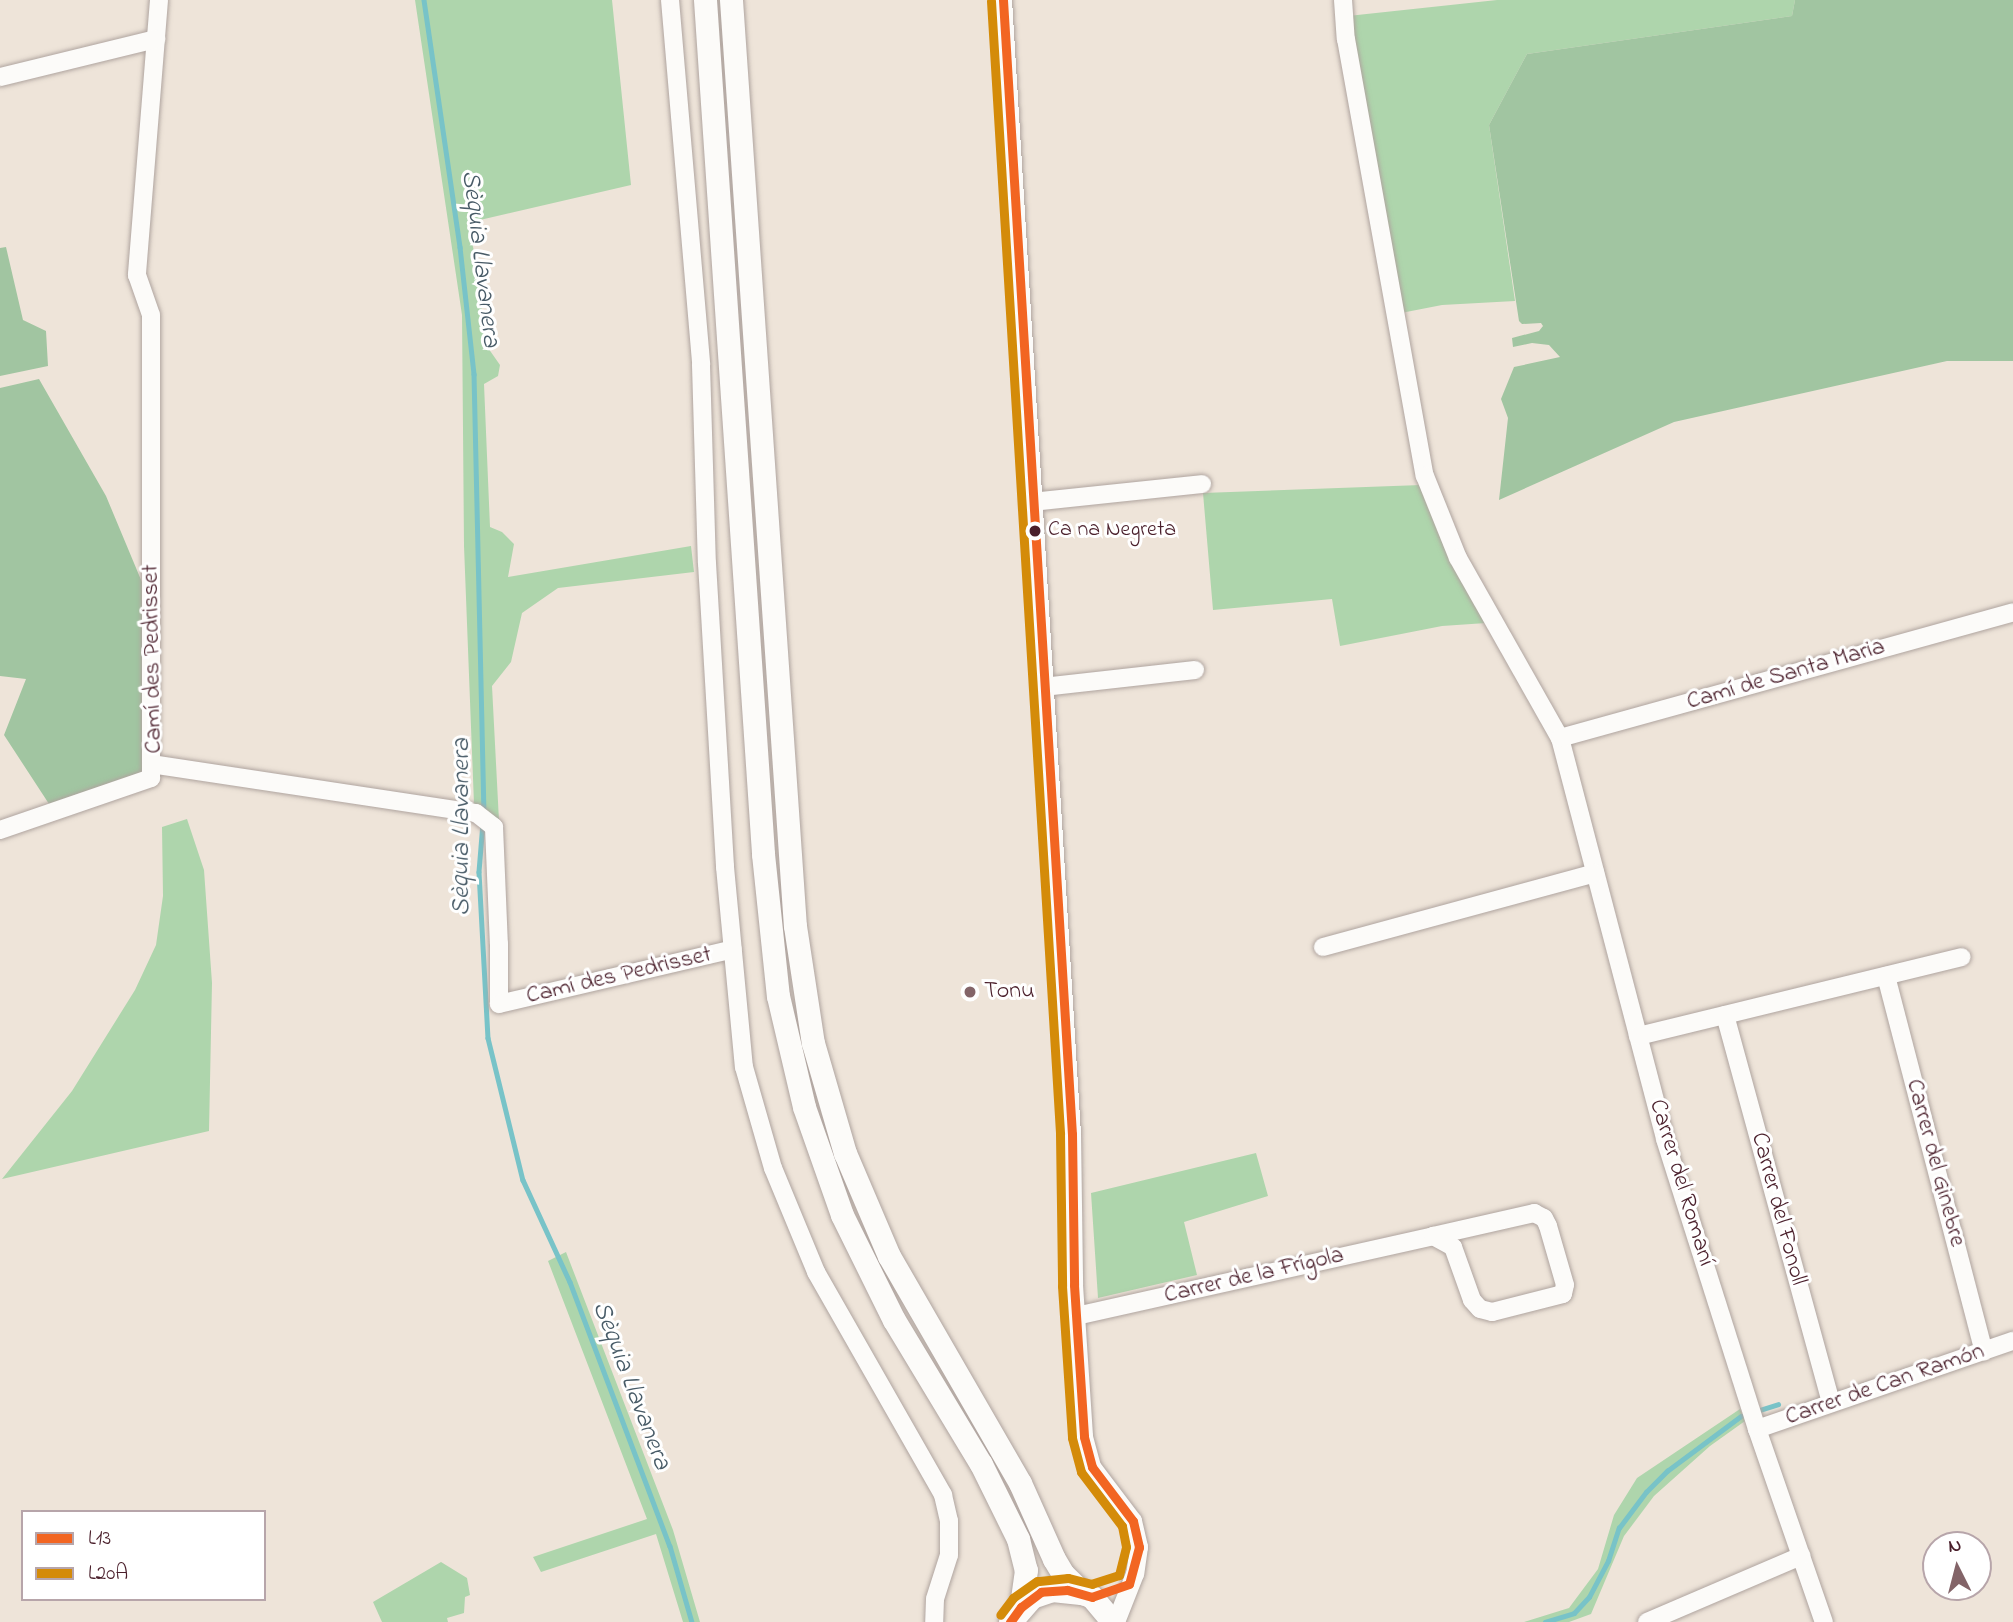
<!DOCTYPE html>
<meta charset="utf-8">
<style>
body{margin:0}
#map{position:relative;width:2013px;height:1622px;overflow:hidden;background:#eee4d9;font-family:"Indie Flower",sans-serif}
div>[style]{position:absolute}
.green>*{inset:0;background:#aed5ac}
.forest>*{inset:0;background:#a1c5a1}
.stream>*{height:4.5px;margin:-2.25px;padding:0 2.25px;transform-origin:2.25px;border-radius:2.25px;background:#78c3c8}
.roads{filter:drop-shadow(0 0 2px #afa49f) drop-shadow(0 0 2px #afa49f)}
.minor>*{height:18px;margin:-9px;padding:0 9px;transform-origin:9px;border-radius:9px;background:#fcfbf9}
.major>*{height:23px;margin:-11.5px;padding:0 11.5px;transform-origin:11.5px;border-radius:11.5px;background:#fcfbf9}
.bus-1>*{height:9px;margin:-4.5px;padding:0 4.5px;transform-origin:4.5px;border-radius:4.5px;background:#f26522}
.bus-2>*{height:9px;margin:-4.5px;padding:0 4.5px;transform-origin:4.5px;border-radius:4.5px;background:#d48b09}
.dots>*{width:19px;height:19px;translate:-50% -50%;box-sizing:border-box;border:4px solid #fff;border-radius:50%}
span{translate:-50% -50%;white-space:nowrap;text-align:center;line-height:1.15;-webkit-text-stroke:6px #fff;paint-order:stroke}
.bus-label{font-size:22px;color:#4a1f2b}
.left{translate:0 -50%;text-align:left}
.street-label{font-size:24px;color:#4a1f2b}
.poi-label{font-size:24px;color:#4a1f2b}
.water-label{font-size:26px;color:#485b67;font-style:italic}
.legend{position:absolute;left:21px;top:1510px;width:245px;height:91px;box-sizing:border-box;background:#fff;border:2px solid #b7a5aa;margin:0;padding:9px 12px;list-style:none;font-size:21px;color:#4a1f2b}
.legend li{display:flex;align-items:center;gap:14px;height:35px}
.legend b{width:35px;border:2px solid #b7a5aa}
.north{position:absolute;left:1922px;top:1531px;width:70px;height:70px;box-sizing:border-box;background:#fff;border:2px solid #b7a5aa;border-radius:50%;rotate:354deg;font-size:19px;font-weight:700;line-height:28px;text-align:center;color:#4a1f2b}
.north::after{content:'';display:block;margin:auto;width:24px;height:32px;background:#836468;clip-path:polygon(50% 0,100% 100%,50% 72%,0 100%)}
</style>
<div id="map">
<div class="green">
<i style="clip-path:polygon(415px 0,612px 0,631px 185px,467px 223px,475px 255px,486px 345px,500px 365px,498px 376px,484px 384px,490px 527px,502px 532px,514px 544px,508px 577px,691px 546px,694px 572px,558px 588px,522px 613px,511px 662px,492px 686px,499px 821px,474px 804px,464px 546px,462px 315px)"></i>
<i style="clip-path:polygon(1497px 0,1795px 0,1792px 16px,1527px 54px,1489px 125px,1515px 301px,1442px 305px,1401px 313px,1348px 16px)"></i>
<i style="clip-path:polygon(1421px 485px,1486px 623px,1442px 626px,1340px 646px,1332px 599px,1213px 610px,1203px 493px)"></i>
<i style="clip-path:polygon(187px 819px,204px 870px,212px 983px,209px 1131px,2px 1179px,72px 1091px,135px 990px,156px 945px,163px 896px,162px 827px)"></i>
<i style="clip-path:polygon(1256px 1153px,1268px 1196px,1184px 1222px,1197px 1275px,1098px 1298px,1091px 1193px)"></i>
<i style="clip-path:polygon(566px 1252px,673px 1530px,700px 1622px,683px 1622px,656px 1534px,541px 1572px,533px 1557px,647px 1519px,548px 1261px)"></i>
<i style="clip-path:polygon(1740px 1409px,1745px 1421px,1710px 1446px,1654px 1496px,1624px 1536px,1591px 1614px,1569px 1622px,1524px 1622px,1569px 1608px,1598px 1569px,1614px 1515px,1637px 1478px)"></i>
<i style="clip-path:polygon(441px 1562px,467px 1578px,470px 1595px,465px 1597px,464px 1613px,447px 1618px,448px 1622px,382px 1622px,373px 1602px)"></i>
</div>
<div class="forest">
<i style="clip-path:polygon(1795px 0,2013px 0,2013px 361px,1947px 361px,1674px 422px,1499px 500px,1508px 418px,1501px 399px,1514px 367px,1560px 357px,1549px 345px,1532px 343px,1513px 347px,1512px 338px,1539px 331px,1543px 326px,1541px 323px,1522px 324px,1519px 321px,1489px 125px,1527px 54px,1792px 16px)"></i>
<i style="clip-path:polygon(6px 247px,23px 320px,46px 331px,48px 366px,0 376px,0 248px)"></i>
<i style="clip-path:polygon(39px 379px,106px 496px,144px 587px,145px 774px,51px 807px,4px 735px,26px 679px,0 676px,0 388px)"></i>
</div>
<div class="stream">
<i style="left:424px;top:0;width:250px;rotate:81.7deg"></i>
<i style="left:460px;top:247px;width:128px;rotate:83.7deg"></i>
<i style="left:474px;top:374px;width:441px;rotate:88.7deg"></i>
<i style="left:483px;top:823px;width:49px;rotate:94.7deg"></i>
<i style="left:479px;top:872px;width:166px;rotate:86.9deg"></i>
<i style="left:488px;top:1038px;width:146px;rotate:76.2deg"></i>
<i style="left:523px;top:1180px;width:112px;rotate:65.3deg"></i>
<i style="left:570px;top:1282px;width:282px;rotate:69.3deg"></i>
<i style="left:670px;top:1546px;width:79px;rotate:73.9deg"></i>
<i style="left:1757px;top:1411px;width:22px;rotate:-18deg"></i>
<i style="left:1545px;top:1622px;width:30px;rotate:-17deg"></i>
<i style="left:1574px;top:1613px;width:22px;rotate:-47deg"></i>
<i style="left:1589px;top:1597px;width:41px;rotate:-62.2deg"></i>
<i style="left:1608px;top:1561px;width:35px;rotate:-72deg"></i>
<i style="left:1619px;top:1528px;width:45px;rotate:-53.1deg"></i>
<i style="left:1646px;top:1492px;width:30px;rotate:-45deg"></i>
<i style="left:1667px;top:1471px;width:92px;rotate:-36.6deg"></i>
</div>
<div class="roads">
<div class="minor">
<i style="left:159px;top:0;width:276px;rotate:94.6deg"></i>
<i style="left:137px;top:275px;width:42px;rotate:70.7deg"></i>
<i style="left:151px;top:315px;width:449px;rotate:90deg"></i>
<i style="left:151px;top:764px;width:329px;rotate:8.6deg"></i>
<i style="left:476px;top:813px;width:23px;rotate:38deg"></i>
<i style="left:494px;top:827px;width:117px;rotate:87.6deg"></i>
<i style="left:499px;top:944px;width:60px;rotate:90deg"></i>
<i style="left:499px;top:1004px;width:240px;rotate:-13.2deg"></i>
<i style="left:670px;top:0;width:366px;rotate:85.1deg"></i>
<i style="left:701px;top:365px;width:198px;rotate:88.3deg"></i>
<i style="left:707px;top:563px;width:305px;rotate:86.6deg"></i>
<i style="left:725px;top:867px;width:201px;rotate:84.6deg"></i>
<i style="left:744px;top:1067px;width:105px;rotate:74deg"></i>
<i style="left:773px;top:1168px;width:113px;rotate:67.5deg"></i>
<i style="left:816px;top:1272px;width:257px;rotate:60.3deg"></i>
<i style="left:943px;top:1495px;width:27px;rotate:77deg"></i>
<i style="left:949px;top:1521px;width:34px;rotate:90deg"></i>
<i style="left:949px;top:1555px;width:46px;rotate:107.7deg"></i>
<i style="left:935px;top:1599px;width:23px;rotate:92deg"></i>
<i style="left:1003px;top:0;width:1136px;rotate:86.52deg"></i>
<i style="left:1072px;top:1134px;width:151px;rotate:89.2deg"></i>
<i style="left:1074px;top:1285px;width:152px;rotate:86.2deg"></i>
<i style="left:1084px;top:1437px;width:31px;rotate:75deg"></i>
<i style="left:1092px;top:1467px;width:68px;rotate:52.8deg"></i>
<i style="left:1133px;top:1521px;width:27px;rotate:77deg"></i>
<i style="left:1139px;top:1547px;width:27px;rotate:98deg"></i>
<i style="left:1135px;top:1574px;width:52px;rotate:111.6deg"></i>
<i style="left:1343px;top:0;width:39px;rotate:86deg"></i>
<i style="left:1346px;top:39px;width:444px;rotate:79.8deg"></i>
<i style="left:1425px;top:476px;width:88px;rotate:68.1deg"></i>
<i style="left:1458px;top:558px;width:207px;rotate:60.5deg"></i>
<i style="left:1560px;top:738px;width:415px;rotate:75.3deg"></i>
<i style="left:1665px;top:1139px;width:304px;rotate:72.4deg"></i>
<i style="left:1757px;top:1429px;width:204px;rotate:70.9deg"></i>
<i style="left:0;top:77px;width:161px;rotate:-13.7deg"></i>
<i style="left:1031px;top:502px;width:172px;rotate:-6deg"></i>
<i style="left:1043px;top:687px;width:153px;rotate:-6.4deg"></i>
<i style="left:1560px;top:738px;width:470px;rotate:-15.5deg"></i>
<i style="left:0;top:830px;width:160px;rotate:-19deg"></i>
<i style="left:151px;top:778px;width:14px;rotate:-90deg"></i>
<i style="left:1323px;top:947px;width:282px;rotate:-15.2deg"></i>
<i style="left:1886px;top:976px;width:388px;rotate:75.4deg"></i>
<i style="left:1725px;top:1015px;width:402px;rotate:74.7deg"></i>
<i style="left:1638px;top:1036px;width:333px;rotate:-13.7deg"></i>
<i style="left:1076px;top:1316px;width:366px;rotate:-12.6deg"></i>
<i style="left:1433px;top:1236px;width:104px;rotate:-12.8deg"></i>
<i style="left:1534px;top:1213px;width:11px;rotate:27deg"></i>
<i style="left:1544px;top:1218px;width:9px;rotate:63deg"></i>
<i style="left:1548px;top:1226px;width:61px;rotate:73.9deg"></i>
<i style="left:1565px;top:1285px;width:9px;rotate:103deg"></i>
<i style="left:1563px;top:1294px;width:73px;rotate:165.8deg"></i>
<i style="left:1492px;top:1312px;width:12px;rotate:-166deg"></i>
<i style="left:1480px;top:1309px;width:12px;rotate:-132deg"></i>
<i style="left:1472px;top:1300px;width:56px;rotate:-109.7deg"></i>
<i style="left:1453px;top:1247px;width:23px;rotate:-151deg"></i>
<i style="left:1757px;top:1429px;width:271px;rotate:-19deg"></i>
<i style="left:1647px;top:1622px;width:168px;rotate:-23.2deg"></i>
</div>
<div class="major">
<i style="left:705px;top:0;width:856px;rotate:86.11deg"></i>
<i style="left:763px;top:854px;width:143px;rotate:84deg"></i>
<i style="left:778px;top:996px;width:114px;rotate:76.8deg"></i>
<i style="left:804px;top:1107px;width:114px;rotate:70.6deg"></i>
<i style="left:842px;top:1215px;width:117px;rotate:63.7deg"></i>
<i style="left:894px;top:1320px;width:168px;rotate:58.9deg"></i>
<i style="left:981px;top:1464px;width:84px;rotate:63.7deg"></i>
<i style="left:1018px;top:1539px;width:32px;rotate:76deg"></i>
<i style="left:1026px;top:1570px;width:37px;rotate:98deg"></i>
<i style="left:731px;top:0;width:928px;rotate:86.05deg"></i>
<i style="left:795px;top:926px;width:118px;rotate:81.3deg"></i>
<i style="left:813px;top:1043px;width:115px;rotate:73.8deg"></i>
<i style="left:845px;top:1153px;width:112px;rotate:66.9deg"></i>
<i style="left:889px;top:1256px;width:262px;rotate:60deg"></i>
<i style="left:1020px;top:1483px;width:83px;rotate:65.9deg"></i>
<i style="left:1054px;top:1559px;width:17px;rotate:59deg"></i>
<i style="left:1063px;top:1574px;width:28px;rotate:44deg"></i>
<i style="left:1010px;top:1622px;width:33px;rotate:-49deg"></i>
<i style="left:1032px;top:1597px;width:21px;rotate:-19deg"></i>
<i style="left:1052px;top:1590px;width:31px;rotate:6deg"></i>
<i style="left:1083px;top:1593px;width:10px;rotate:24deg"></i>
<i style="left:1092px;top:1597px;width:33px;rotate:50deg"></i>
</div>
</div>
<div class="bus-1">
<i style="left:1003px;top:0;width:1136px;rotate:86.52deg"></i>
<i style="left:1072px;top:1134px;width:151px;rotate:89.2deg"></i>
<i style="left:1074px;top:1285px;width:152px;rotate:86.2deg"></i>
<i style="left:1084px;top:1437px;width:31px;rotate:75deg"></i>
<i style="left:1092px;top:1467px;width:68px;rotate:52.8deg"></i>
<i style="left:1133px;top:1521px;width:27px;rotate:77deg"></i>
<i style="left:1139px;top:1547px;width:38px;rotate:105deg"></i>
<i style="left:1129px;top:1584px;width:39px;rotate:161deg"></i>
<i style="left:1092px;top:1597px;width:26px;rotate:-164deg"></i>
<i style="left:1067px;top:1590px;width:26px;rotate:176deg"></i>
<i style="left:1041px;top:1592px;width:25px;rotate:143deg"></i>
<i style="left:1021px;top:1607px;width:19px;rotate:126deg"></i>
</div>
<div class="bus-2">
<i style="left:991px;top:1px;width:1135px;rotate:86.51deg"></i>
<i style="left:1060px;top:1134px;width:152px;rotate:89.2deg"></i>
<i style="left:1062px;top:1286px;width:152px;rotate:86.2deg"></i>
<i style="left:1072px;top:1438px;width:35px;rotate:75deg"></i>
<i style="left:1081px;top:1472px;width:68px;rotate:52.8deg"></i>
<i style="left:1122px;top:1526px;width:21px;rotate:79deg"></i>
<i style="left:1126px;top:1547px;width:29px;rotate:104deg"></i>
<i style="left:1119px;top:1575px;width:28px;rotate:162deg"></i>
<i style="left:1092px;top:1584px;width:25px;rotate:-166deg"></i>
<i style="left:1068px;top:1578px;width:31px;rotate:174deg"></i>
<i style="left:1037px;top:1581px;width:29px;rotate:145deg"></i>
<i style="left:1013px;top:1598px;width:21px;rotate:127deg"></i>
</div>
<div class="dots">
<i style="left:1035px;top:531px;background:#4a1f2b"></i>
<i style="left:970px;top:992px;background:#836468"></i>
</div>
<div class="bus-label">
<span class="left" style="left:1048px;top:531px">Ca na Negreta</span>
</div>
<div class="street-label">
<span style="left:153px;top:659px;rotate:-91deg">Camí des Pedrisset</span>
<span style="left:1786px;top:675px;rotate:-16deg">Camí de Santa Maria</span>
<span style="left:619px;top:976px;rotate:-13deg">Camí des Pedrisset</span>
<span style="left:1935px;top:1163px;rotate:75deg">Carrer del Ginebre</span>
<span style="left:1681px;top:1183px;rotate:73deg">Carrer del Romaní</span>
<span style="left:1778px;top:1209px;rotate:75deg">Carrer del Fonoll</span>
<span style="left:1254px;top:1276px;rotate:-13deg">Carrer de la Frígola</span>
<span style="left:1885px;top:1385px;rotate:-19deg">Carrer de Can Ramón</span>
</div>
<div class="poi-label">
<span class="left" style="left:984px;top:992px">Tonu</span>
</div>
<div class="water-label">
<span style="left:479px;top:259px;rotate:83deg">Sèquia Llavanera</span>
<span style="left:463px;top:827px;rotate:-90deg">Sèquia Llavanera</span>
<span style="left:630px;top:1386px;rotate:69deg">Sèquia Llavanera</span>
</div>
<ul class="legend">
<li><b style="height:9px;background:#f26522"></b>L13</li>
<li><b style="height:9px;background:#d48b09"></b>L20A</li>
</ul>
<div class="north">N</div>
</div>
